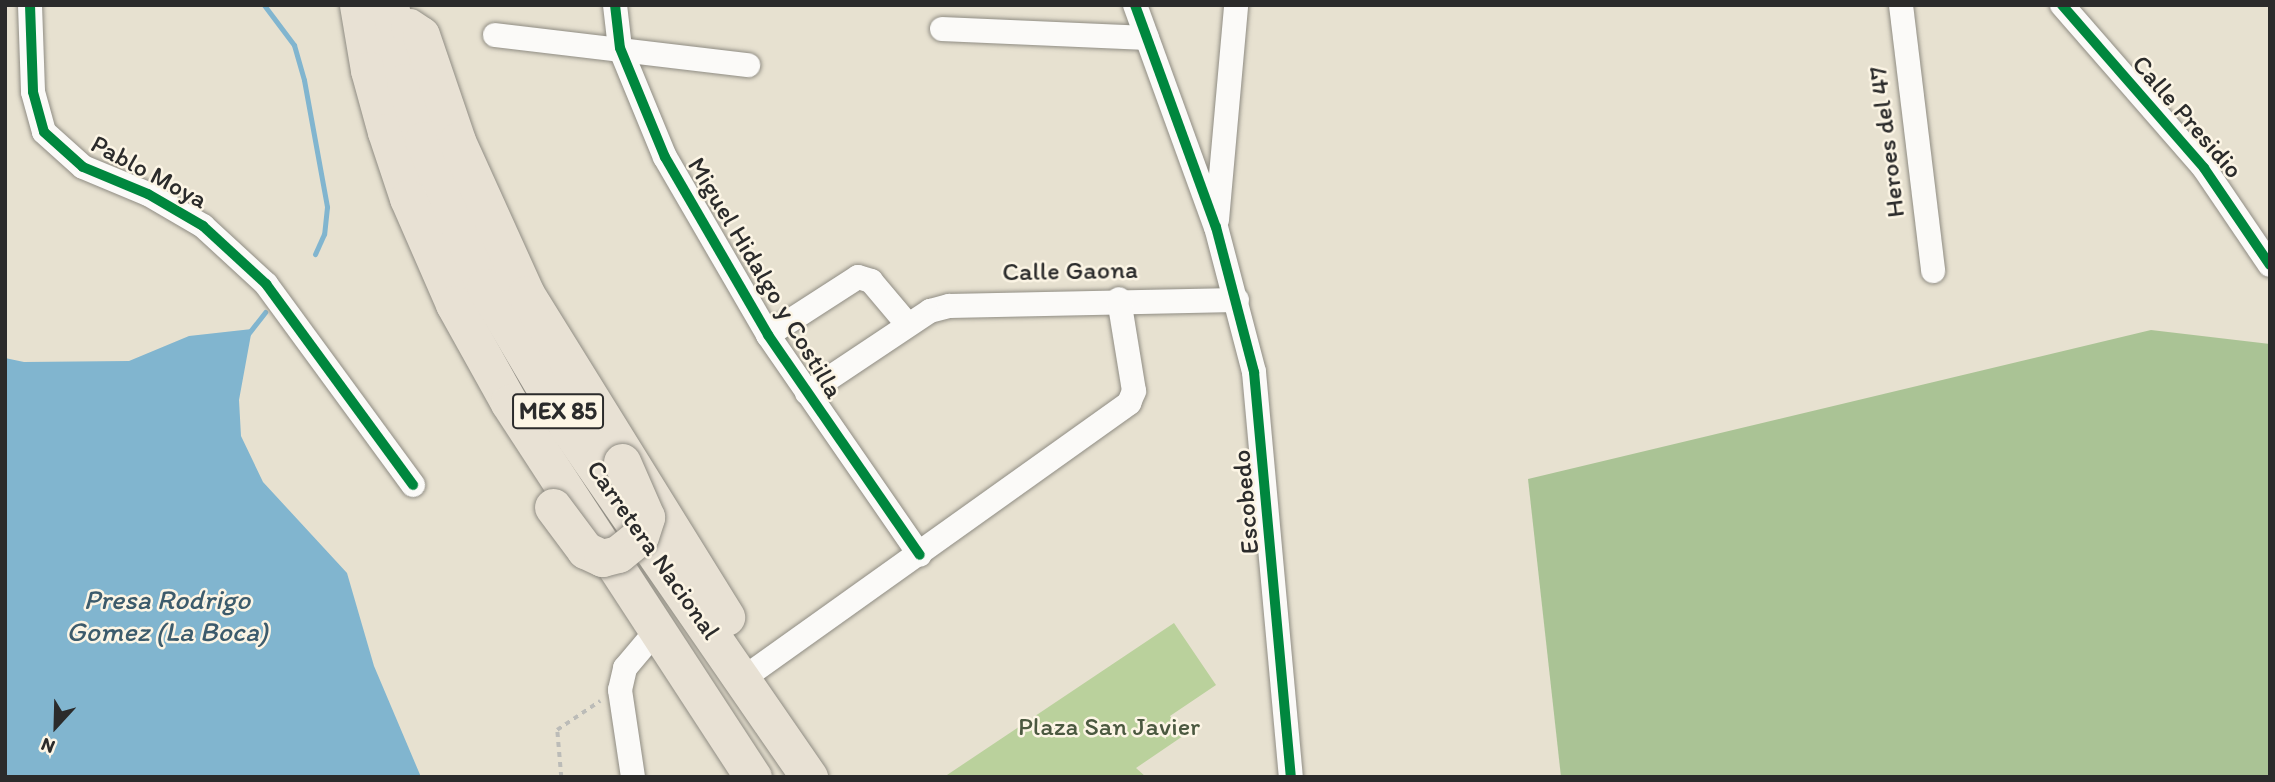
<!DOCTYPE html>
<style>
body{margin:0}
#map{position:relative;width:2275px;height:782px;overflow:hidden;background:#e7e1d0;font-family:Itim,sans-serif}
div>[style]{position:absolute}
.green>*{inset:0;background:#bad19c}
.forest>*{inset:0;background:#aac395}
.water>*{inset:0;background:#81b5cf}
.stream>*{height:5px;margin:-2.5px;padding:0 2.5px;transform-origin:2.5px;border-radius:2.5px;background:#81b5cf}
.path>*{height:3.5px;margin-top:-1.75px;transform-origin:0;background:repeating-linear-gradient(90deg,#bcbcb8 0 5px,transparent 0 10px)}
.roads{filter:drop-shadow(0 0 2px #8f8c83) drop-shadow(0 0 2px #8f8c83)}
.minor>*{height:24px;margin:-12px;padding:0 12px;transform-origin:12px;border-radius:12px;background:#fbfaf8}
.highway>*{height:37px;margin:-18.5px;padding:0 18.5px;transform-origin:18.5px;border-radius:18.5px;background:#e8e1d4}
.bridges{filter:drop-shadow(0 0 2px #8f8c83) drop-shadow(0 0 2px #8f8c83)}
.highway-bridge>*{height:37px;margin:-18.5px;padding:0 18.5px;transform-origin:18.5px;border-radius:18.5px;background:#e8e1d4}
.cycleway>*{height:10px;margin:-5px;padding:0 5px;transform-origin:5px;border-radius:5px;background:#00873e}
span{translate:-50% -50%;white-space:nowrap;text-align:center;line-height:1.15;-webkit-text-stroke:5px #fcf5e5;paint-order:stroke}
.shield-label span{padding:2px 5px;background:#fcf5e5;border:2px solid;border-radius:5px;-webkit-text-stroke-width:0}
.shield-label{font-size:24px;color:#2b2b2b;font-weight:700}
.street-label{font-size:26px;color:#2b2b2b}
.park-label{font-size:26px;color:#4b5940}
.water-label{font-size:28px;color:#3c5b6c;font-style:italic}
.frame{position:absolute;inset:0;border:7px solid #2b2b2b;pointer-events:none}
.north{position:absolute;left:21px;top:691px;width:70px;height:70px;-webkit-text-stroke:5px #fcf5e5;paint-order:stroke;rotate:202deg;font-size:19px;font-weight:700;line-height:28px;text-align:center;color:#2b2b2b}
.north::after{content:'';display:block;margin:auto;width:24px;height:32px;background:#2b2b2b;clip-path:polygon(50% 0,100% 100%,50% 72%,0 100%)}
</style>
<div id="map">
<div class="green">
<i style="clip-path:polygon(1174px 623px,1216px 685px,1170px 716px,1183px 736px,1136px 768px,1146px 777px,944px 777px)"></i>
</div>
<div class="forest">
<i style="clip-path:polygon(2151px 330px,2270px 344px,2270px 777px,1561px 777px,1528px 479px)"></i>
</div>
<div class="water">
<i style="clip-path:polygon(252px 329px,239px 400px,241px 436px,263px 482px,347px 573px,374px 666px,421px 777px,5px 777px,5px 358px,24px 362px,129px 361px,189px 336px)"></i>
</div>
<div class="stream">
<i style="left:264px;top:5px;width:50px;rotate:53.1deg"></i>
<i style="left:294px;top:45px;width:36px;rotate:74deg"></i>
<i style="left:304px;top:80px;width:129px;rotate:79.7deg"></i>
<i style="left:327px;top:207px;width:27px;rotate:96deg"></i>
<i style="left:324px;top:234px;width:22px;rotate:114deg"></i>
<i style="left:248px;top:334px;width:28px;rotate:-52deg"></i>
</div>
<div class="path">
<i style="left:561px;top:777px;width:47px;rotate:-94.9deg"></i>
<i style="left:557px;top:730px;width:52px;rotate:-34deg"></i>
</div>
<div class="roads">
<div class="minor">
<i style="left:30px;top:5px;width:87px;rotate:88deg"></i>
<i style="left:33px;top:92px;width:41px;rotate:74.6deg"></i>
<i style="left:44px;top:132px;width:52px;rotate:41.9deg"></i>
<i style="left:83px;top:167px;width:70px;rotate:22.6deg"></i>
<i style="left:148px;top:194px;width:64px;rotate:30.2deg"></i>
<i style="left:203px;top:226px;width:86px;rotate:42.6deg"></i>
<i style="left:266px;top:284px;width:249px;rotate:53.8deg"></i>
<i style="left:615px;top:5px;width:43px;rotate:83.4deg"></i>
<i style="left:620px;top:48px;width:118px;rotate:67.6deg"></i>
<i style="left:665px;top:157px;width:206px;rotate:59.9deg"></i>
<i style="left:768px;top:335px;width:267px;rotate:55.4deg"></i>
<i style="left:1135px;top:5px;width:236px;rotate:70deg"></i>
<i style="left:1216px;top:227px;width:150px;rotate:75.3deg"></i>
<i style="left:1254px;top:372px;width:407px;rotate:84.8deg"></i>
<i style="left:1901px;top:5px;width:268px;rotate:83.1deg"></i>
<i style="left:2062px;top:5px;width:216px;rotate:48.9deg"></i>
<i style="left:2204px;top:168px;width:117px;rotate:55.8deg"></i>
<i style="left:942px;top:29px;width:205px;rotate:2.5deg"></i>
<i style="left:495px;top:35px;width:255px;rotate:6.8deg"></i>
<i style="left:1217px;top:220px;width:216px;rotate:-84.9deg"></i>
<i style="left:768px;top:335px;width:107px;rotate:-32.8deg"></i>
<i style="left:858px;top:277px;width:14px;rotate:17deg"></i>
<i style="left:871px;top:281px;width:57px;rotate:49.9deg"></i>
<i style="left:807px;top:393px;width:148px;rotate:-33.7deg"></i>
<i style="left:930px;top:311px;width:20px;rotate:-15deg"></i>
<i style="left:949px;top:306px;width:288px;rotate:-1.2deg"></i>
<i style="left:755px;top:670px;width:460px;rotate:-35.5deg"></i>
<i style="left:1129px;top:403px;width:13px;rotate:-67deg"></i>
<i style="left:1134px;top:391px;width:93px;rotate:-99.3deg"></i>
<i style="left:633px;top:777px;width:88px;rotate:-98.5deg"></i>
<i style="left:620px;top:690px;width:23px;rotate:-77deg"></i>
<i style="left:625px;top:668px;width:50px;rotate:-49.9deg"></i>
</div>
<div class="highway">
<i style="left:358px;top:5px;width:66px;rotate:80.4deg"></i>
<i style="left:369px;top:70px;width:64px;rotate:74.7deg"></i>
<i style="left:386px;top:132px;width:70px;rotate:71.6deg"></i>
<i style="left:408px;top:198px;width:116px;rotate:66.5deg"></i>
<i style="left:454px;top:304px;width:113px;rotate:60.9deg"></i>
<i style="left:509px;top:403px;width:447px;rotate:56.9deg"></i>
<i style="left:390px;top:5px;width:78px;rotate:79deg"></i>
<i style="left:405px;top:82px;width:61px;rotate:72.8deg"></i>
<i style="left:423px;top:140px;width:160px;rotate:67.1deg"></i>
<i style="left:485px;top:287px;width:165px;rotate:59.4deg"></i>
<i style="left:569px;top:429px;width:423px;rotate:55.4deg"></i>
<i style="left:409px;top:27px;width:14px;rotate:34deg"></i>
<i style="left:421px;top:35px;width:112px;rotate:71.2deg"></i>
<i style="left:457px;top:141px;width:168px;rotate:65.7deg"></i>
<i style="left:526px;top:294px;width:380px;rotate:58.2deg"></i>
</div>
</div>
<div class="bridges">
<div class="highway-bridge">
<i style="left:553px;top:507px;width:54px;rotate:53.3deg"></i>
<i style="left:585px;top:550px;width:19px;rotate:25deg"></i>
<i style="left:602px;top:558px;width:16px;rotate:-14deg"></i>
<i style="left:618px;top:554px;width:28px;rotate:-39deg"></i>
<i style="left:640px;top:536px;width:20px;rotate:-72deg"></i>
<i style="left:646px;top:517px;width:60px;rotate:-113.6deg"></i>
</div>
</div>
<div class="cycleway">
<i style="left:30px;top:5px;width:87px;rotate:88deg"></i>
<i style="left:33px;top:92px;width:41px;rotate:74.6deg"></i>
<i style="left:44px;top:132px;width:52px;rotate:41.9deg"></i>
<i style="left:83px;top:167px;width:70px;rotate:22.6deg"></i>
<i style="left:148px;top:194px;width:64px;rotate:30.2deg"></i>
<i style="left:203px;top:226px;width:86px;rotate:42.6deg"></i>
<i style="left:266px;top:284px;width:249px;rotate:53.8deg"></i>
<i style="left:615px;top:5px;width:43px;rotate:83.4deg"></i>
<i style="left:620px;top:48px;width:118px;rotate:67.6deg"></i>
<i style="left:665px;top:157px;width:206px;rotate:59.9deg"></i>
<i style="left:768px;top:335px;width:267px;rotate:55.4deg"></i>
<i style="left:1135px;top:5px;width:236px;rotate:70deg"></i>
<i style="left:1216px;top:227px;width:150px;rotate:75.3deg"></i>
<i style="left:1254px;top:372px;width:407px;rotate:84.8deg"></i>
<i style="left:2062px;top:5px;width:216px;rotate:48.9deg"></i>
<i style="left:2204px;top:168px;width:117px;rotate:55.8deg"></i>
</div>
<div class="shield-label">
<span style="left:558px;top:411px">MEX 85</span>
</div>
<div class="street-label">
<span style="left:2187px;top:117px;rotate:49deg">Calle Presidio</span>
<span style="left:1887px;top:142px;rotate:-97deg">Heroes del 47</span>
<span style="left:149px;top:172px;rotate:28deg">Pablo Moya</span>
<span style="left:1070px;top:271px;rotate:-1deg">Calle Gaona</span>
<span style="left:765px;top:278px;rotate:59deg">Miguel Hidalgo y Costilla</span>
<span style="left:1246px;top:502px;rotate:-95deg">Escobedo</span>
<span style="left:653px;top:550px;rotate:55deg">Carretera Nacional</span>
</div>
<div class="park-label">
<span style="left:1109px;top:727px">Plaza San Javier</span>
</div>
<div class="water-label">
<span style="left:167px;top:615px">Presa Rodrigo<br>Gomez (La Boca)</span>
</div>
<div class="frame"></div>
<div class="north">N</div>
</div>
